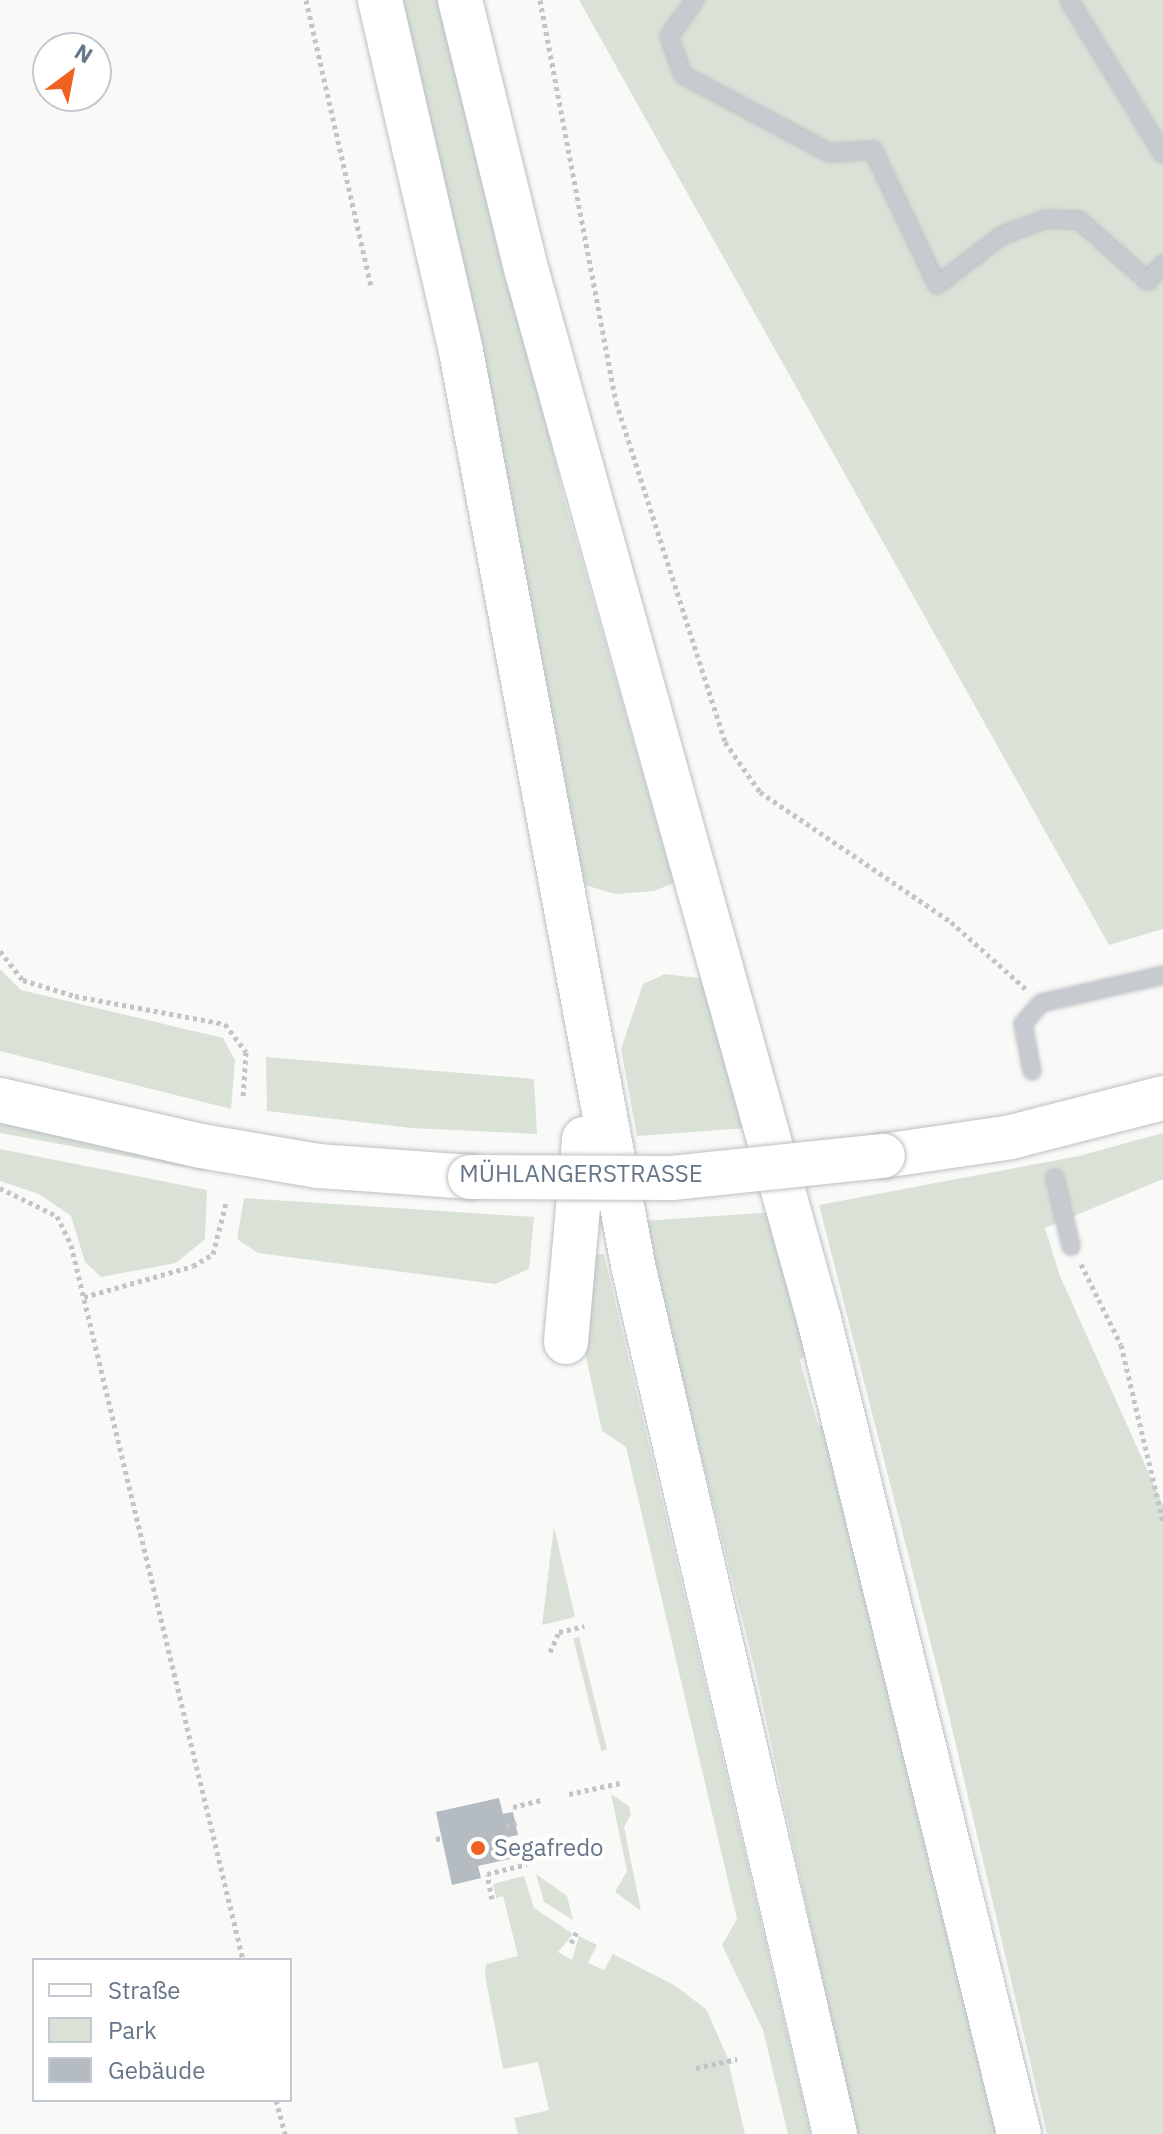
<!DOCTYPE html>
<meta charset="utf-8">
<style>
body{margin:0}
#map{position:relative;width:1163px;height:2134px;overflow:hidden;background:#f9f9f7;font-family:"IBM Plex Sans",sans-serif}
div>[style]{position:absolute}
.green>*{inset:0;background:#dae2d7;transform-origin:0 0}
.building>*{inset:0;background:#b4bbc1}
.path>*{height:5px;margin-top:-2.5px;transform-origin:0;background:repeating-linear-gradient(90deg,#c2c4c7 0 4px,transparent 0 8px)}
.roads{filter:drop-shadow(0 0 2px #bbc0c5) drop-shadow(0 0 2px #bbc0c5)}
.lane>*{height:16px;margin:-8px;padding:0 8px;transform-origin:8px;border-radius:8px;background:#c7cacf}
.secondary>*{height:44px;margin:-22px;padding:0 22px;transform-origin:22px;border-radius:22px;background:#fff}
.highway>*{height:44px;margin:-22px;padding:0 22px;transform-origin:22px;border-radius:22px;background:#fff}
.bridges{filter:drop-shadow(0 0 2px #bbc0c5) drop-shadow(0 0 2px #bbc0c5)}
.secondary-bridge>*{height:44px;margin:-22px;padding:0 22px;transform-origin:22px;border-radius:22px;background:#fff}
.dots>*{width:22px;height:22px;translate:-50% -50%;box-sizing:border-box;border:4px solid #fff;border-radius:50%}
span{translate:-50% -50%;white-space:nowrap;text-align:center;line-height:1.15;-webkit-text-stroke:8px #fff;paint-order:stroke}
.street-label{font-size:24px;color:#66778a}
.poi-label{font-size:24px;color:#66778a}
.left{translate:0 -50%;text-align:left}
.legend{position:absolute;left:32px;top:1958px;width:260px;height:144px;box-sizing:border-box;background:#fff;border:2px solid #c2c9d0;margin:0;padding:10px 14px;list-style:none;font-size:24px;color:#66778a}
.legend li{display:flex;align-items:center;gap:16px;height:40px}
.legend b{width:40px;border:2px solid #c2c9d0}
.north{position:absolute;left:32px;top:32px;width:80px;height:80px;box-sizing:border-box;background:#fff;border:2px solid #c2c9d0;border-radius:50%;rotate:32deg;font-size:22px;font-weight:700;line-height:32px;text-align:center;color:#66778a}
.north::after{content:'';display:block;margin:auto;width:28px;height:36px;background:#f06020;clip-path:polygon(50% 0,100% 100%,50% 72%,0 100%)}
</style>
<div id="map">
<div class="green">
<i style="clip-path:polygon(397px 0,444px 0,565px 502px,674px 883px,654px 891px,616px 894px,581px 884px)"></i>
<i style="clip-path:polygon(579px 0,1163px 0,1163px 929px,1109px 945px)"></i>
<i style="clip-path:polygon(0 969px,21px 990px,223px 1038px,235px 1060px,231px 1109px,0 1051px)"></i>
<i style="clip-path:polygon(665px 974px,705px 979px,748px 1128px,637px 1136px,621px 1049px,643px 984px)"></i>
<i style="clip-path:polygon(266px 1057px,534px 1079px,537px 1134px,411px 1128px,267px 1111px)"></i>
<i style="clip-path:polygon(0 1117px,206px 1166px,206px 1171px,0 1133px)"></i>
<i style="clip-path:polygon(1163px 1133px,1163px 1179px,1045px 1228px,1060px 1276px,1163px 1505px,1163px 2134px,1047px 2134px,947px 1707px,819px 1205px,1079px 1156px)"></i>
<i style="clip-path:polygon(0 1149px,207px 1190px,205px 1239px,176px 1263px,101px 1277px,85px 1262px,71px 1216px,39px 1194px,0 1181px)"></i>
<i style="clip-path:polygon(244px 1198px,534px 1217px,529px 1269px,495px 1284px,258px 1253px,237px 1239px)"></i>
<i style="clip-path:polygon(774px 1212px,811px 1351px,800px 1360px,818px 1425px,829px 1428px,999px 2134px,856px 2134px,755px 1670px,642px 1221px)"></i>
<i style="clip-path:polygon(604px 1254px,811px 2134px,788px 2134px,763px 2030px,722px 1945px,737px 1919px,626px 1447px,602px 1431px,583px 1343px,591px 1255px)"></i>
<i style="clip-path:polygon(554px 1527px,575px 1617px,542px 1625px)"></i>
<i style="left:579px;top:1637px;width:116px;height:6px;rotate:76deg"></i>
<i style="clip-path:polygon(611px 1794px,629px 1806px,631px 1814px,624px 1827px,641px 1911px,615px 1892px,627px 1871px)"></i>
<i style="clip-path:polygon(536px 1874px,567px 1896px,573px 1920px,544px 1902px)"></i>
<i style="clip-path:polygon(524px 1876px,534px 1908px,573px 1934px,558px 1952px,572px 1960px,579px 1936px,597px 1945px,588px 1963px,604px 1970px,613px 1954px,674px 1985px,706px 2009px,727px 2056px,745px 2134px,518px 2134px,514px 2118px,549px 2110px,538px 2062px,503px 2069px,485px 1975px,486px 1964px,518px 1956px,503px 1896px,496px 1898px,493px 1884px)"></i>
</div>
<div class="building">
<i style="clip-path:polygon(499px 1798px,503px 1814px,513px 1812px,518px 1835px,508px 1837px,513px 1858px,478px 1866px,481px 1878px,452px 1885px,436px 1812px)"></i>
</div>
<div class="path">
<i style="left:306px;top:0;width:292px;rotate:77.2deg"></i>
<i style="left:540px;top:0;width:409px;rotate:79.3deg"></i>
<i style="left:616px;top:402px;width:357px;rotate:72.2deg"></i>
<i style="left:725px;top:742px;width:61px;rotate:55deg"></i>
<i style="left:760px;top:792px;width:231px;rotate:34.2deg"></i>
<i style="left:951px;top:922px;width:101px;rotate:41.8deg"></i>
<i style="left:0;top:951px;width:37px;rotate:52deg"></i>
<i style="left:23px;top:980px;width:54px;rotate:17.1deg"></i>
<i style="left:75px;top:996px;width:153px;rotate:10.6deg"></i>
<i style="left:225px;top:1024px;width:35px;rotate:53deg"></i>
<i style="left:246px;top:1052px;width:47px;rotate:93.7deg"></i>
<i style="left:0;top:1188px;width:64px;rotate:26.2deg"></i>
<i style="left:57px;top:1216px;width:32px;rotate:64deg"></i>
<i style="left:71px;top:1245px;width:735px;rotate:76.47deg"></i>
<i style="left:1081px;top:1264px;width:90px;rotate:63.7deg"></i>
<i style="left:1121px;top:1345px;width:181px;rotate:76.6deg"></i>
<i style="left:84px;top:1297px;width:113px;rotate:-15.9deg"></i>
<i style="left:193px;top:1266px;width:23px;rotate:-31deg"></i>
<i style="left:213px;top:1254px;width:53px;rotate:-75.7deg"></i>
<i style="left:550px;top:1652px;width:22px;rotate:-66deg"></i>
<i style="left:559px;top:1632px;width:26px;rotate:-13deg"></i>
<i style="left:569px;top:1794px;width:52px;rotate:-12.2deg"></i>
<i style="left:513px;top:1807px;width:30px;rotate:-14deg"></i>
<i style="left:506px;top:1826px;width:11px;rotate:-15deg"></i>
<i style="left:436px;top:1839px;width:6px;rotate:-9deg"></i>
<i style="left:492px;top:1899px;width:25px;rotate:-101deg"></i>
<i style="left:487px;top:1874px;width:41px;rotate:-14deg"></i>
<i style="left:571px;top:1943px;width:15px;rotate:-62deg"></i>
<i style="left:696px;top:2068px;width:42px;rotate:-12.4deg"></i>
<i style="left:276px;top:2100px;width:35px;rotate:75deg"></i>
</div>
<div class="roads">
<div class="lane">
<i style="left:695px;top:0;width:44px;rotate:125.8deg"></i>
<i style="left:669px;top:36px;width:41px;rotate:70.3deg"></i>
<i style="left:683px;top:75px;width:166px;rotate:28deg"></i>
<i style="left:830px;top:153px;width:43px;rotate:-4deg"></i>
<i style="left:873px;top:150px;width:149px;rotate:64.6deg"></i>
<i style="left:937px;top:285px;width:81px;rotate:-37.4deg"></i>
<i style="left:1001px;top:236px;width:48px;rotate:-20.7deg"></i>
<i style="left:1046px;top:219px;width:33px;rotate:2deg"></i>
<i style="left:1079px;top:220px;width:92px;rotate:41.5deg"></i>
<i style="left:1148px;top:281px;width:23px;rotate:-49deg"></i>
<i style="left:1069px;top:0;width:180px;rotate:58.6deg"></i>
<i style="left:1032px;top:1071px;width:48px;rotate:-100.8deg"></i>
<i style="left:1023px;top:1024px;width:28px;rotate:-49deg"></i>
<i style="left:1041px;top:1003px;width:125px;rotate:-12.9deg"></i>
<i style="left:1055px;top:1178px;width:70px;rotate:76.8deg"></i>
</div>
<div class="secondary">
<i style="left:0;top:1100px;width:206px;rotate:12.9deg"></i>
<i style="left:201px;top:1146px;width:119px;rotate:9.7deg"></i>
<i style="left:318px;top:1166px;width:152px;rotate:4.1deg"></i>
<i style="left:883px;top:1156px;width:129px;rotate:-8.4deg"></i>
<i style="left:1011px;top:1137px;width:157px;rotate:-14.4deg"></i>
</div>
<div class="highway">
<i style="left:380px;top:0;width:360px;rotate:77deg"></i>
<i style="left:461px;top:351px;width:930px;rotate:79.34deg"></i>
<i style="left:633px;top:1265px;width:892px;rotate:76.91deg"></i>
<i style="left:460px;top:0;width:280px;rotate:76.2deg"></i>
<i style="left:527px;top:272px;width:1087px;rotate:74.42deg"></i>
<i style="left:819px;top:1319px;width:839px;rotate:76.21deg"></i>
<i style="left:566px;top:1342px;width:204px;rotate:-84.9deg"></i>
</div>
</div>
<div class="bridges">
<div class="secondary-bridge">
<i style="left:470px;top:1177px;width:202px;rotate:0.3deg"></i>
<i style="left:672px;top:1178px;width:212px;rotate:-6deg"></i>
</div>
</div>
<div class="dots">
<i style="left:478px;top:1848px;background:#f06020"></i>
</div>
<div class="street-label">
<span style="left:581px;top:1174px">MÜHLANGERSTRASSE</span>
</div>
<div class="poi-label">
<span class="left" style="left:494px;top:1848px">Segafredo</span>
</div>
<ul class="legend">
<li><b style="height:10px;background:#fff"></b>Straße</li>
<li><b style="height:22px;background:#dae2d7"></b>Park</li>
<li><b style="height:22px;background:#b4bbc1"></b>Gebäude</li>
</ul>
<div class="north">N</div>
</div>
